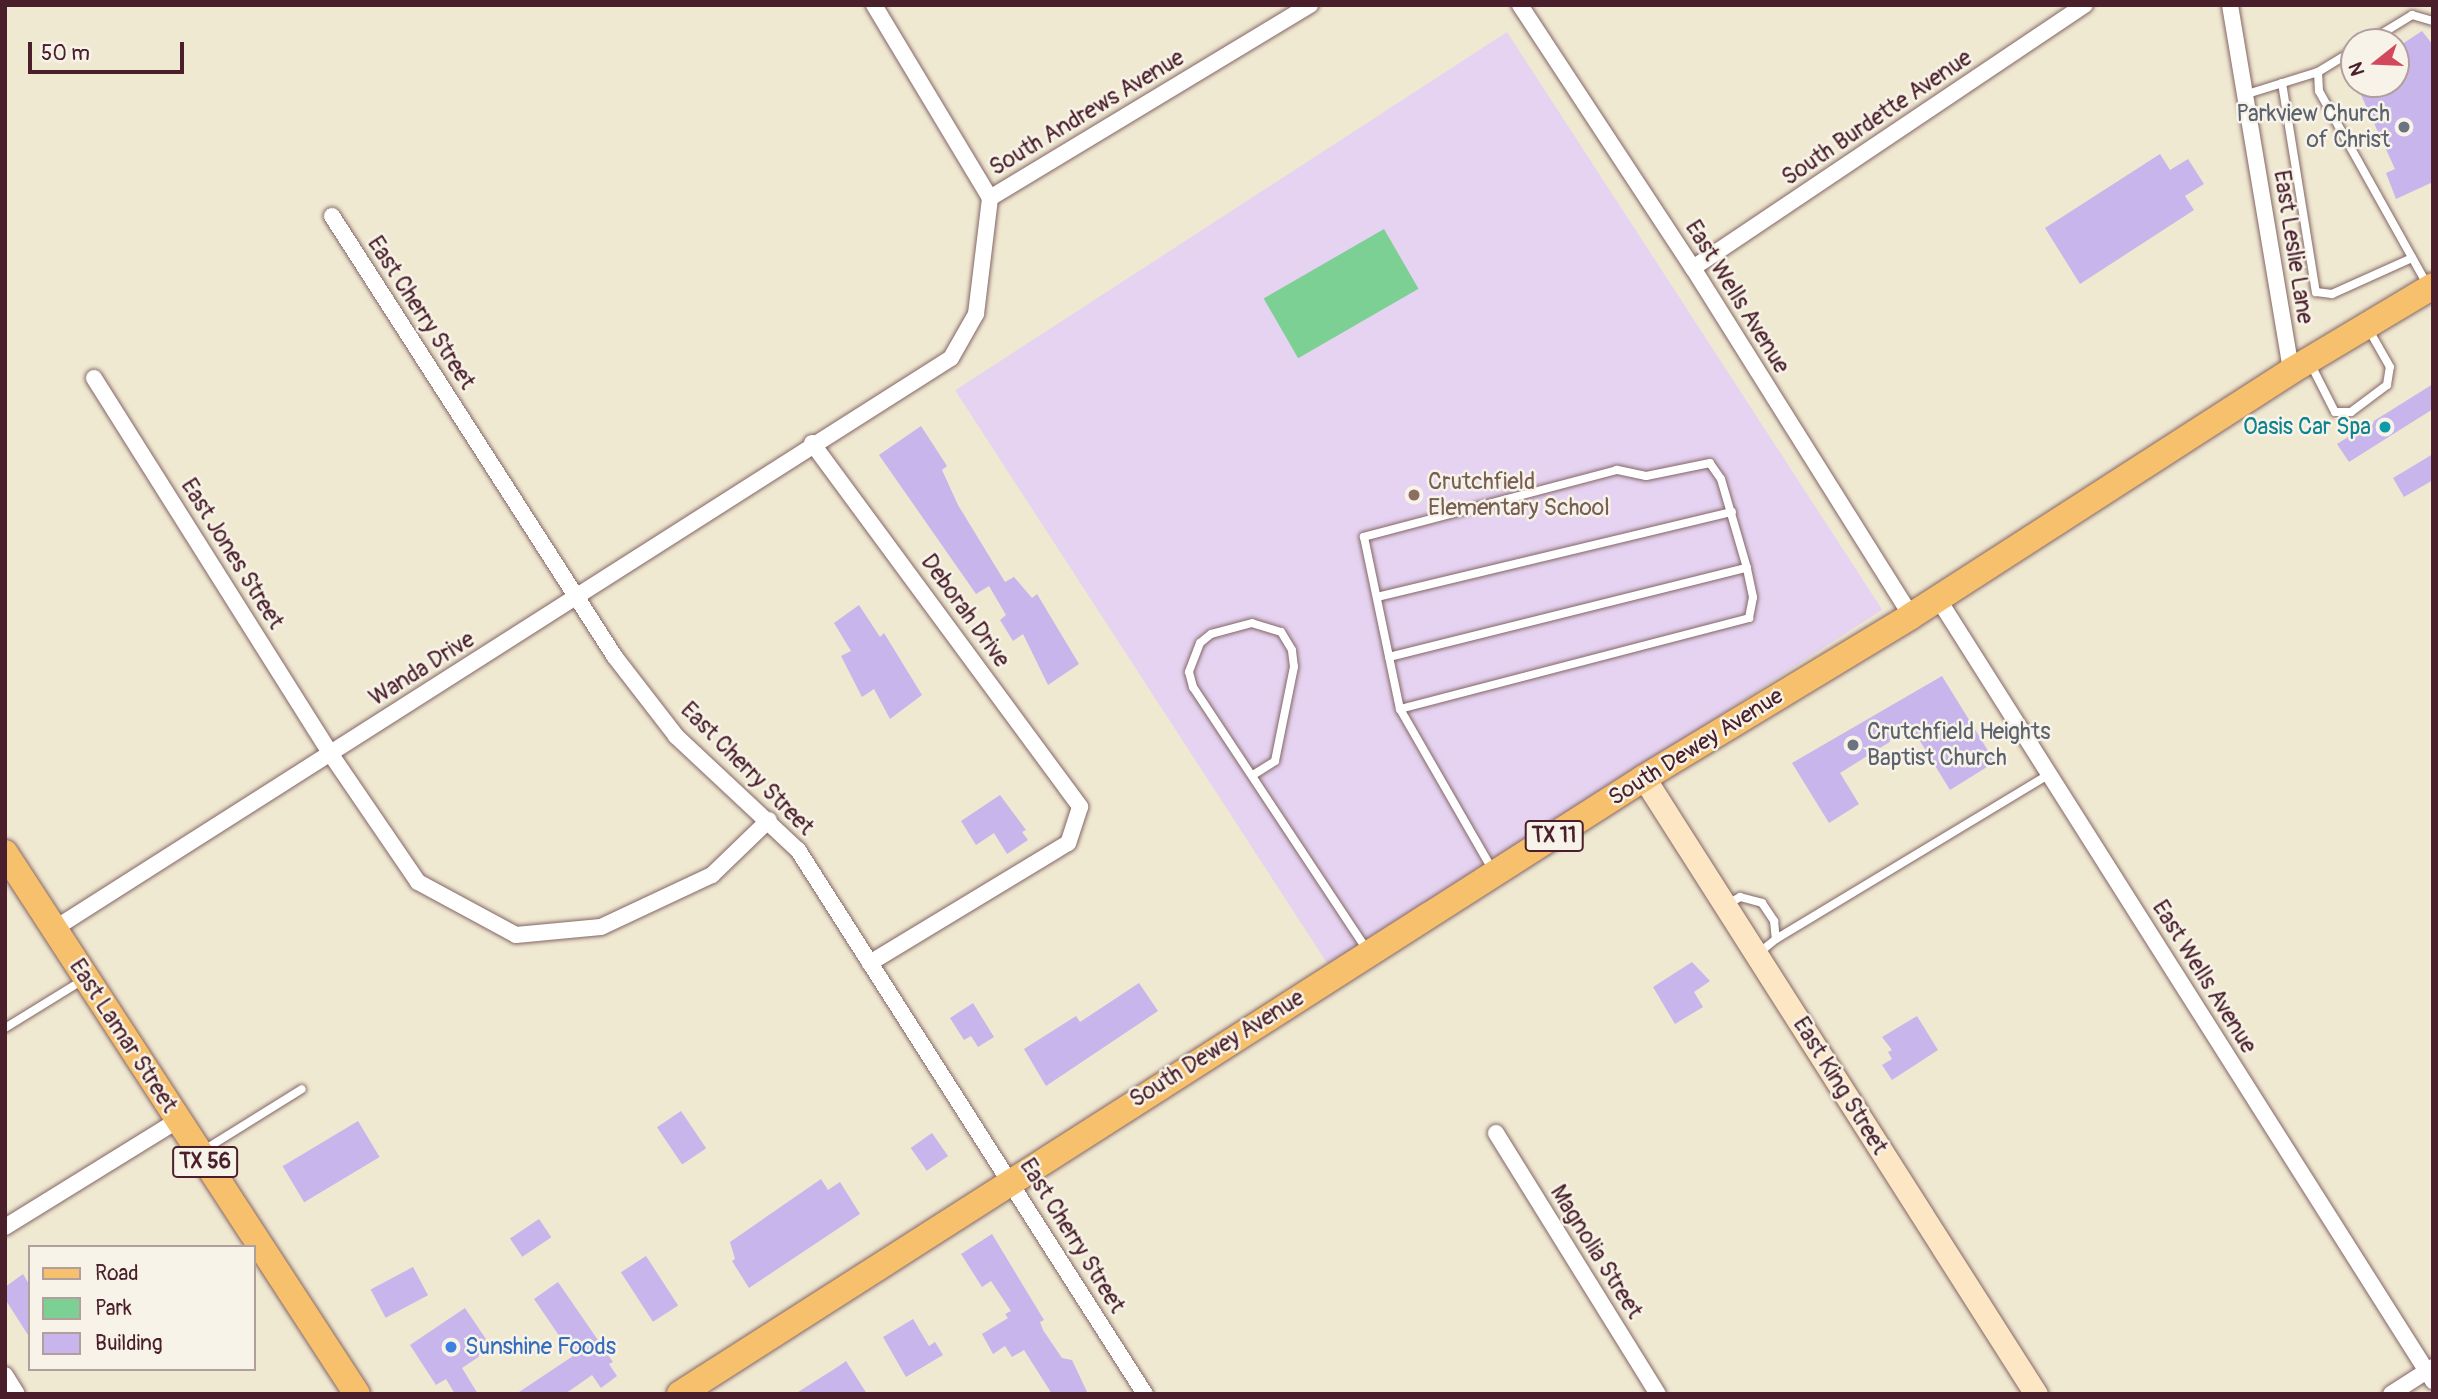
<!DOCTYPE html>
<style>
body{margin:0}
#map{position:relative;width:2438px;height:1399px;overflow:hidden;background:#f0e9d2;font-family:Pangolin,sans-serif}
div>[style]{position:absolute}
.built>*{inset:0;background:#e5d3f1;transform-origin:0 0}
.green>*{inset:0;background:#7cd093;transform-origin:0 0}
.building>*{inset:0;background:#c7b5ec;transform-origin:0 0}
.roads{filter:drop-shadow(0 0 2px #846665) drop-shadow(0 0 2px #846665)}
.lane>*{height:8px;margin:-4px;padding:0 4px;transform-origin:4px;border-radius:4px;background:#fff}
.street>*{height:16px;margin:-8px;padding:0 8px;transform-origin:8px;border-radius:8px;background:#fff}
.secondary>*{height:23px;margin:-11.5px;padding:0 11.5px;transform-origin:11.5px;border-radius:11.5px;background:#fce6c4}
.primary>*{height:26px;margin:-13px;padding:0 13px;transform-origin:13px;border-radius:13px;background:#f7c06c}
.dots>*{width:19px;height:19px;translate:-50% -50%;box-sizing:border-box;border:4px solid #f7f3e8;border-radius:50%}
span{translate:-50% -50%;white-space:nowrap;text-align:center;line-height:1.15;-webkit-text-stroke:5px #f7f3e8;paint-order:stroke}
.shield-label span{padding:2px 5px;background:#f7f3e8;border:2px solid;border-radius:5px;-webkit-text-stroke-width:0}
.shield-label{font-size:21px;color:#4a1f2b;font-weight:700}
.street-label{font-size:23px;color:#4a1f2b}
.worship-label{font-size:23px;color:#5b616d}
.right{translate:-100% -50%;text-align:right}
.left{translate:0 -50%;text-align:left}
.culture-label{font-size:23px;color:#0d838f}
.education-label{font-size:23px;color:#785e54}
.shop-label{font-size:23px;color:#366cbe}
.frame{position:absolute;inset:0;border:7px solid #4a1f2b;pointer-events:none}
.legend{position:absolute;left:28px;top:1245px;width:228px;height:126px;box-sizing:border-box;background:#f7f3e8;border:2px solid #b29e9c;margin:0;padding:9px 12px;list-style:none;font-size:21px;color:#4a1f2b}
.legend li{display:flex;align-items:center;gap:14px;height:35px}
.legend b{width:35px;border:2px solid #b29e9c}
.north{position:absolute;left:2340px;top:28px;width:70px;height:70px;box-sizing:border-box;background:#f7f3e8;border:2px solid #b29e9c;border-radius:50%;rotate:252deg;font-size:19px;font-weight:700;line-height:28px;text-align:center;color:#4a1f2b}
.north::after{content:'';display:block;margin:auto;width:24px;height:32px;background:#d1495b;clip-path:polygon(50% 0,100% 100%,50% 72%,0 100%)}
.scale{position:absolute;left:28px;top:42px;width:156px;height:32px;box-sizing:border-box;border:4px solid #4a1f2b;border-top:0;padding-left:9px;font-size:21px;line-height:24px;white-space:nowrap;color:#4a1f2b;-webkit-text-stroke:5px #f7f3e8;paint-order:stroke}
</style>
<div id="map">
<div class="built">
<i style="left:1507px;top:32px;width:689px;height:658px;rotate:57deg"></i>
</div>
<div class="green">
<i style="left:1384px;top:229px;width:69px;height:139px;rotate:60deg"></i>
</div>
<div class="building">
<i style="clip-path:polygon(2422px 31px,2433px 45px,2433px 182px,2396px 199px,2386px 173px,2395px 169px,2356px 84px,2396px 84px,2396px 48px)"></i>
<i style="clip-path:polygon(2160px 154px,2170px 170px,2188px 159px,2204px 184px,2185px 196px,2194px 210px,2080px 284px,2045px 228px)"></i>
<i style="clip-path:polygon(2433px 384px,2433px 409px,2349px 462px,2337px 444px)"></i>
<i style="clip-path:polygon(921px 426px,947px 466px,942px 470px,958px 505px,1005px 582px,1014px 577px,1032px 598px,1037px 594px,1079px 664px,1048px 685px,1023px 634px,1013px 641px,1000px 620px,1006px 615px,989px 586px,976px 594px,879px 455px)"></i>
<i style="clip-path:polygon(2433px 454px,2433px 480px,2404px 497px,2393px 478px)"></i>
<i style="clip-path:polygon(859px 605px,880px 637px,884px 633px,922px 695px,890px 719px,874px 689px,862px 697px,841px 656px,851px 651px,834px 623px)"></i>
<i style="clip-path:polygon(1942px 676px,1995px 762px,1950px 790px,1912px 728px,1840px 773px,1859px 804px,1829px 823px,1792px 763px)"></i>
<i style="clip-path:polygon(1000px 795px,1026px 830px,1022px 832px,1028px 840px,1007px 854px,994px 833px,976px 845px,961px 821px)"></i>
<i style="clip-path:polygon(1692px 962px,1710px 981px,1694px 992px,1703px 1007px,1675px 1024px,1653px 987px)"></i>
<i style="clip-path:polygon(1139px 983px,1158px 1011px,1046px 1086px,1024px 1049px,1076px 1016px,1080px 1022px)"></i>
<i style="clip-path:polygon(973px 1003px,994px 1037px,978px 1047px,971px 1036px,964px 1040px,950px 1018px)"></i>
<i style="clip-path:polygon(1917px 1016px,1938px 1050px,1892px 1080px,1882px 1065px,1892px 1059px,1888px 1052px,1892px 1050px,1882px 1037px)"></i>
<i style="left:681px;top:1111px;width:45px;height:29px;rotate:56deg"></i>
<i style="left:358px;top:1121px;width:42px;height:88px;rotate:59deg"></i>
<i style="left:932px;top:1133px;width:28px;height:26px;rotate:55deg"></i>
<i style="clip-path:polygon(821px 1179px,828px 1190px,840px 1182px,860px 1214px,749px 1288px,732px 1261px,735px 1259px,730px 1242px)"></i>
<i style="left:539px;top:1219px;width:22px;height:35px;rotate:56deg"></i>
<i style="clip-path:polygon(992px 1234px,1044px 1320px,1040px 1322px,1043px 1330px,1062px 1358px,1072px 1360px,1088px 1394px,1052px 1394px,1024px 1350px,1012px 1357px,1005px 1346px,993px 1354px,982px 1334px,1008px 1318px,1005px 1314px,1011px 1311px,991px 1281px,982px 1287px,961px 1254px)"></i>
<i style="left:646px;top:1256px;width:59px;height:30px;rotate:57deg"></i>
<i style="left:413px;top:1267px;width:32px;height:48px;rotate:62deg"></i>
<i style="clip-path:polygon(23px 1274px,30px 1286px,30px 1338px,5px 1299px,5px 1287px)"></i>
<i style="clip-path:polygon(558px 1282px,613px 1362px,609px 1364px,617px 1376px,601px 1388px,592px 1375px,565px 1394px,516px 1394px,573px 1356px,534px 1299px)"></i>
<i style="clip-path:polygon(465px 1308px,492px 1348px,462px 1368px,478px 1394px,455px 1394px,446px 1379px,436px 1385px,410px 1345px)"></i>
<i style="clip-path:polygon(913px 1319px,929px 1346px,935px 1342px,943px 1355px,906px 1377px,883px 1337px)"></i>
<i style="clip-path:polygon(846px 1361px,867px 1394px,795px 1394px,839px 1366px)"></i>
</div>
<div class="roads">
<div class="lane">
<i style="left:2368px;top:42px;width:52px;rotate:-31.5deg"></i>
<i style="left:2412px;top:15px;width:22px;rotate:16deg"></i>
<i style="left:2318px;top:72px;width:19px;rotate:87deg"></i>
<i style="left:2319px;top:91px;width:223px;rotate:60.8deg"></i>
<i style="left:2282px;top:83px;width:212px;rotate:80.8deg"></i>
<i style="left:2316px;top:292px;width:16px;rotate:7deg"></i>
<i style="left:2332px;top:294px;width:88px;rotate:-24.2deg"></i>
<i style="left:2244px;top:95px;width:77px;rotate:-17.3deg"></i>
<i style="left:2318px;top:72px;width:42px;rotate:-31.4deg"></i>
<i style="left:2310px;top:363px;width:55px;rotate:63deg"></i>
<i style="left:2335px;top:412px;width:16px"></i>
<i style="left:2351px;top:412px;width:45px;rotate:-36.9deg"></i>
<i style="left:2387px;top:385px;width:18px;rotate:-81deg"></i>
<i style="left:2390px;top:367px;width:43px;rotate:-119.6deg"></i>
<i style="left:1377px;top:597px;width:365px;rotate:-13.5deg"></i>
<i style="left:1389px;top:657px;width:369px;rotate:-14deg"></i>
<i style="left:1400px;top:709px;width:361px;rotate:-14.6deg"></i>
<i style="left:1749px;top:618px;width:21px;rotate:-79deg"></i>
<i style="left:1753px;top:597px;width:30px;rotate:-102deg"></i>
<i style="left:1747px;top:568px;width:93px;rotate:-106.3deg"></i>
<i style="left:1721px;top:479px;width:19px;rotate:-125deg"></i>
<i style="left:1710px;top:463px;width:65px;rotate:168.5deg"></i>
<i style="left:1646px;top:476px;width:30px;rotate:-168deg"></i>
<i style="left:1617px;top:470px;width:262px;rotate:165.2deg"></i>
<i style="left:1364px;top:537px;width:176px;rotate:78.2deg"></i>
<i style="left:1400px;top:709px;width:187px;rotate:60.1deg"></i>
<i style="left:1253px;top:775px;width:26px;rotate:-32deg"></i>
<i style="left:1275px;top:761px;width:96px;rotate:-78.6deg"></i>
<i style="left:1294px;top:667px;width:17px;rotate:-97deg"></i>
<i style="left:1292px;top:650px;width:21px;rotate:-121deg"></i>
<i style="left:1281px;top:632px;width:30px;rotate:-163deg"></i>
<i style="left:1252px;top:623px;width:42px;rotate:165deg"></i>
<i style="left:1211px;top:634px;width:14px;rotate:141deg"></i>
<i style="left:1200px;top:643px;width:31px;rotate:111deg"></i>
<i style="left:1189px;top:672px;width:16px;rotate:75deg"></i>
<i style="left:1193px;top:687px;width:315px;rotate:56.5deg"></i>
<i style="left:1728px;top:904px;width:14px;rotate:-30deg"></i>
<i style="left:1740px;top:897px;width:23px;rotate:15deg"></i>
<i style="left:1762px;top:903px;width:22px;rotate:56deg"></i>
<i style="left:1774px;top:921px;width:18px;rotate:84deg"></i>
<i style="left:1776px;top:939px;width:22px;rotate:141deg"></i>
<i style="left:1776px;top:939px;width:319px;rotate:-31.1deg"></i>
<i style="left:5px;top:1028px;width:92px;rotate:-31.6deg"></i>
<i style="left:204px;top:1150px;width:115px;rotate:-31.9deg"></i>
</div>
<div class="street">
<i style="left:874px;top:5px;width:225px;rotate:59deg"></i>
<i style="left:1520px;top:5px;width:315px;rotate:56.7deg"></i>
<i style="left:1693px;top:268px;width:411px;rotate:57.9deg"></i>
<i style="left:2230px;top:5px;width:371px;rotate:80.5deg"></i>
<i style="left:332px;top:216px;width:524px;rotate:57.31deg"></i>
<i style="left:615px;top:657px;width:100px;rotate:52.3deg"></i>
<i style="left:676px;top:736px;width:167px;rotate:43.1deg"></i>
<i style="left:798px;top:850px;width:645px;rotate:57.47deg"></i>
<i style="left:1693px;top:268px;width:472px;rotate:-33.9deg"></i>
<i style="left:94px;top:378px;width:443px;rotate:57.8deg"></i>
<i style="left:330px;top:753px;width:156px;rotate:55.7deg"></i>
<i style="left:418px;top:882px;width:111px;rotate:28.4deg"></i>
<i style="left:516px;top:935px;width:85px;rotate:-5.4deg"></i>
<i style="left:601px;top:927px;width:123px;rotate:-25.1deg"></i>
<i style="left:712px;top:875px;width:79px;rotate:-44deg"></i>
<i style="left:812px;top:443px;width:452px;rotate:53.6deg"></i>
<i style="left:1080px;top:807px;width:38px;rotate:108deg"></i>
<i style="left:1068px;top:843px;width:232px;rotate:148.8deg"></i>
<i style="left:1937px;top:597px;width:928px;rotate:57.68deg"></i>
<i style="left:54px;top:929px;width:1063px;rotate:-32.48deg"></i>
<i style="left:951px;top:358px;width:51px;rotate:-60.4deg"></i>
<i style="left:976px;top:314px;width:117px;rotate:-83.1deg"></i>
<i style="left:990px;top:198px;width:374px;rotate:-31.1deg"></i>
<i style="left:1496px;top:1133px;width:307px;rotate:58.2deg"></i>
<i style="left:5px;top:1227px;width:203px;rotate:-31.7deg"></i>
<i style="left:5px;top:1375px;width:22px;rotate:58deg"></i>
<i style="left:2391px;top:1394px;width:50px;rotate:-32.7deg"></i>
</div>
<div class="secondary">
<i style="left:1644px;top:778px;width:730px;rotate:57.53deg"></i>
</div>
<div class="primary">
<i style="left:5px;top:853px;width:645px;rotate:56.95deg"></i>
<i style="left:680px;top:1394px;width:1144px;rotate:-32.58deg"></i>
<i style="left:1644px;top:778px;width:312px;rotate:-31.2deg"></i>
<i style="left:1911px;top:616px;width:452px;rotate:-32.8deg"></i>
<i style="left:2291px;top:371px;width:165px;rotate:-30.9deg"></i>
</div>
</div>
<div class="dots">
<i style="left:2404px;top:127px;background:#6b7280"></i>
<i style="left:2385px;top:427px;background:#0f9aa8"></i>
<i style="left:1414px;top:495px;background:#8d6e63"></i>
<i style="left:1853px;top:745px;background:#6b7280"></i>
<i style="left:451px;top:1347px;background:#3f7fe0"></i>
</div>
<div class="shield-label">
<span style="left:1554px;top:836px">TX 11</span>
<span style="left:205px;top:1162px">TX 56</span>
</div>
<div class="street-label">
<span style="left:1087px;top:113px;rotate:-31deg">South Andrews Avenue</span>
<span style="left:1877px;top:118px;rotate:-34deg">South Burdette Avenue</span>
<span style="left:2293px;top:247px;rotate:81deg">East Leslie Lane</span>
<span style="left:1737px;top:297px;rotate:58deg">East Wells Avenue</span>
<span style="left:421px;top:313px;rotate:57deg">East Cherry Street</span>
<span style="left:232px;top:554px;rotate:58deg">East Jones Street</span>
<span style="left:965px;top:611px;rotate:54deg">Deborah Drive</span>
<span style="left:422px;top:669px;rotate:-32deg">Wanda Drive</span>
<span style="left:1696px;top:747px;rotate:-32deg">South Dewey Avenue</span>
<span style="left:747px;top:769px;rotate:45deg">East Cherry Street</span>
<span style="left:2204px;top:977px;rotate:58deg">East Wells Avenue</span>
<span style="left:123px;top:1036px;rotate:57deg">East Lamar Street</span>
<span style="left:1217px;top:1049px;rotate:-32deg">South Dewey Avenue</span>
<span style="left:1840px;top:1086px;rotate:58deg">East King Street</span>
<span style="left:1072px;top:1236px;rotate:58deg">East Cherry Street</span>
<span style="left:1596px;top:1252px;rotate:58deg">Magnolia Street</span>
</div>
<div class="worship-label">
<span class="right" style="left:2390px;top:127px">Parkview Church<br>of Christ</span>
<span class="left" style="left:1867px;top:745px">Crutchfield Heights<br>Baptist Church</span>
</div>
<div class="culture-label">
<span class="right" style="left:2371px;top:427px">Oasis Car Spa</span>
</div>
<div class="education-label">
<span class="left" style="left:1428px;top:495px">Crutchfield<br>Elementary School</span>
</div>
<div class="shop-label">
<span class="left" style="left:465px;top:1347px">Sunshine Foods</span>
</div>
<div class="frame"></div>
<ul class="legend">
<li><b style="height:9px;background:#f7c06c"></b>Road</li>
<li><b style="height:19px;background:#7cd093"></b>Park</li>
<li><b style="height:19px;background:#c7b5ec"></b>Building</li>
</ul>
<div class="north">N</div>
<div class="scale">50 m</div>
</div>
